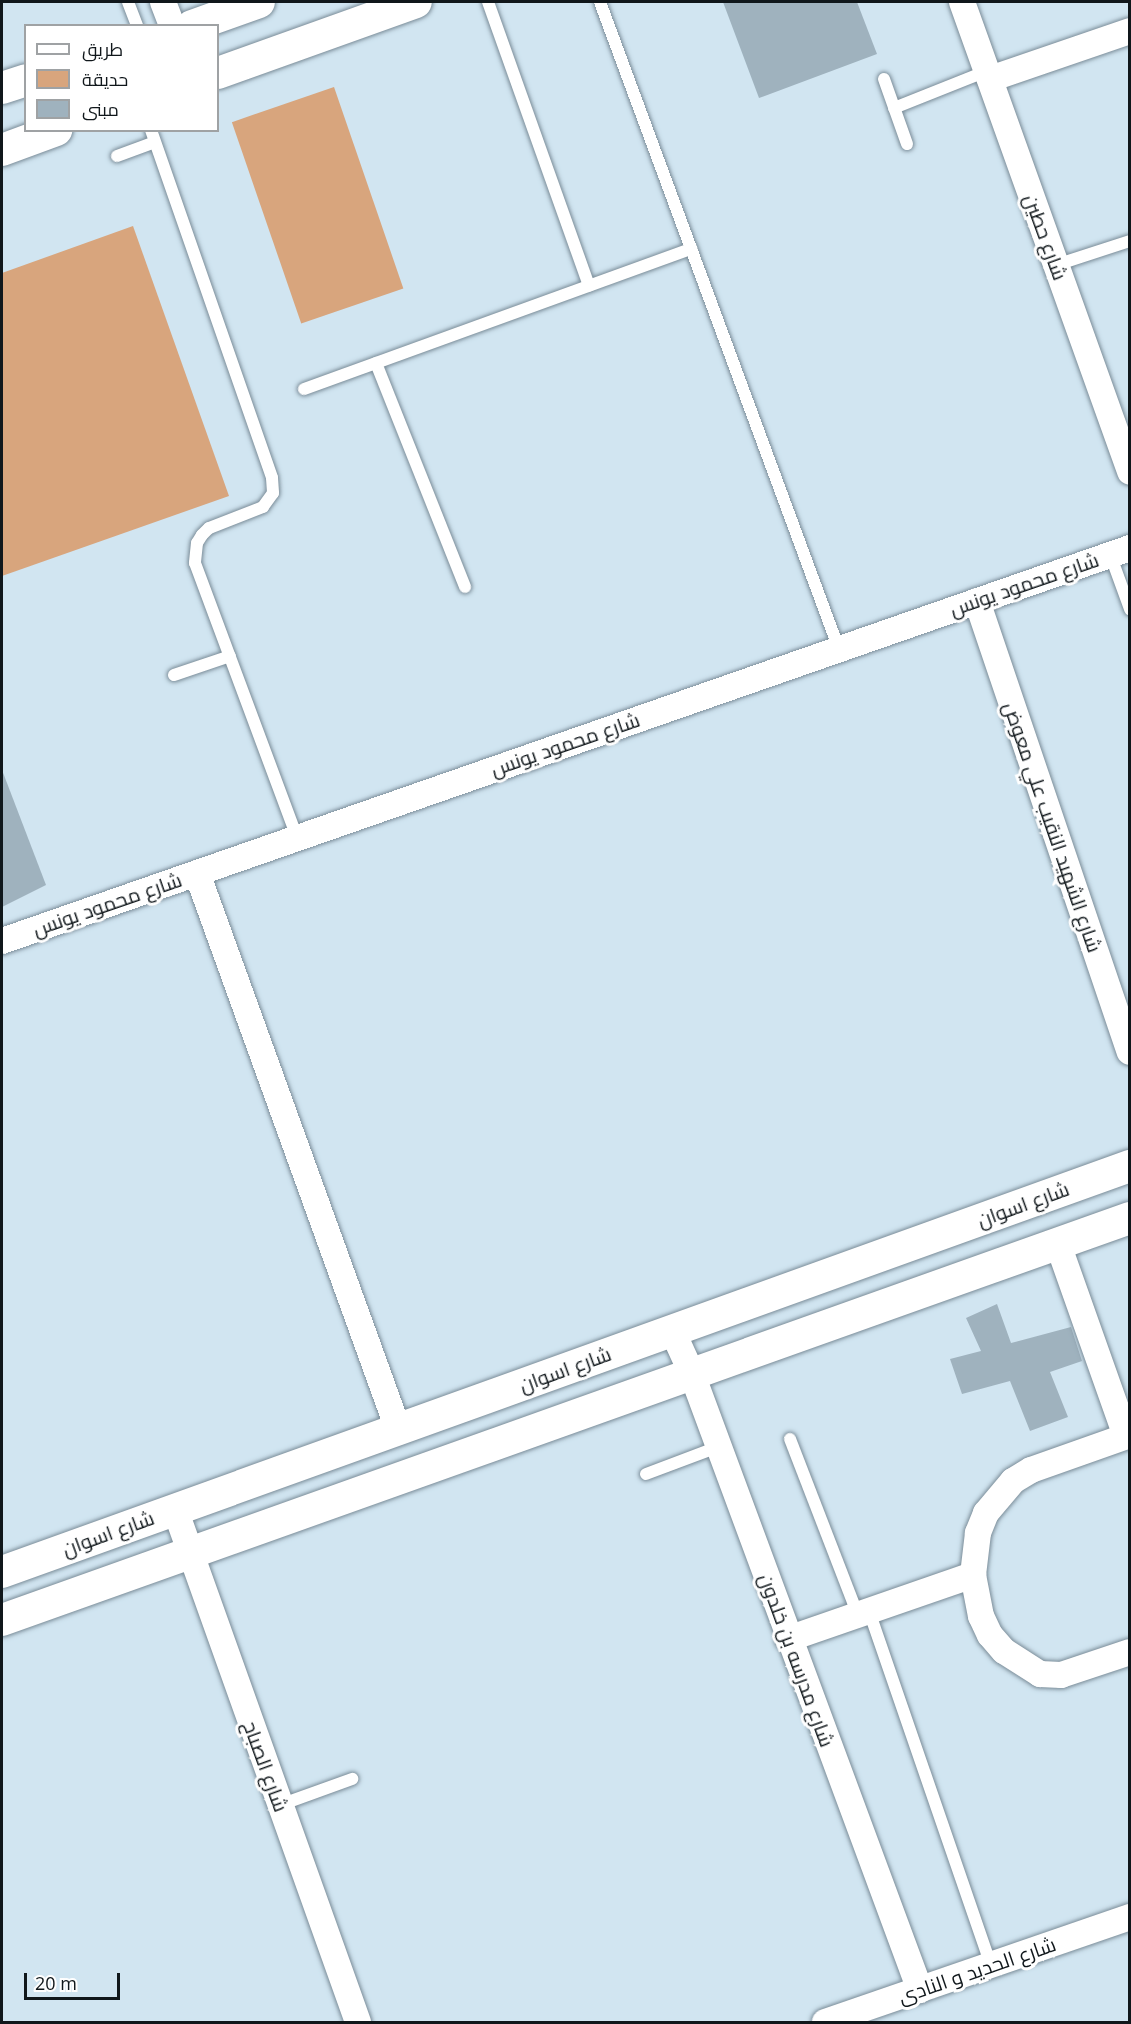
<!DOCTYPE html>
<meta charset="utf-8">
<style>
body{margin:0}
#map{position:relative;width:1131px;height:2024px;overflow:hidden;background:#d1e5f1;font-family:"Open Sans",Cairo,sans-serif}
div>[style]{position:absolute}
.green>*{inset:0;background:#d8a57d;transform-origin:0 0}
.building>*{inset:0;background:#9fb2be}
.roads{filter:drop-shadow(0 0 2px #7a8c98) drop-shadow(0 0 2px #7a8c98)}
.service>*{height:12px;margin:-6px;padding:0 6px;transform-origin:6px;border-radius:6px;background:#fff}
.minor>*{height:26px;margin:-13px;padding:0 13px;transform-origin:13px;border-radius:13px;background:#fff}
.tertiary>*{height:32px;margin:-16px;padding:0 16px;transform-origin:16px;border-radius:16px;background:#fff}
span{translate:-50% -50%;white-space:nowrap;text-align:center;line-height:1.15;-webkit-text-stroke:6px #fff;paint-order:stroke}
.street-label{font-size:20px;color:#10171b}
.frame{position:absolute;inset:0;border:3px solid #10171b;pointer-events:none}
.legend{position:absolute;left:24px;top:24px;width:195px;height:108px;box-sizing:border-box;background:#fff;border:2px solid #9fa2a4;margin:0;padding:8px 10px;list-style:none;font-size:18px;color:#10171b}
.legend li{display:flex;align-items:center;gap:12px;height:30px}
.legend b{width:30px;border:2px solid #9fa2a4}
.scale{position:absolute;left:24px;top:1973px;width:96px;height:27px;box-sizing:border-box;border:3px solid #10171b;border-top:0;padding-left:8px;font-size:18px;line-height:21px;white-space:nowrap;color:#10171b;-webkit-text-stroke:4px #fff;paint-order:stroke}
</style>
<div id="map">
<div class="green">
<i style="left:334px;top:87px;width:213px;height:108px;rotate:71deg"></i>
<i style="clip-path:polygon(133px 226px,229px 496px,2px 576px,2px 273px)"></i>
</div>
<div class="building">
<i style="clip-path:polygon(723px 2px,857px 2px,877px 54px,759px 98px)"></i>
<i style="clip-path:polygon(2px 770px,46px 885px,2px 907px)"></i>
<i style="clip-path:polygon(997px 1304px,1011px 1343px,1071px 1327px,1082px 1361px,1050px 1372px,1068px 1417px,1030px 1431px,1010px 1381px,962px 1394px,950px 1359px,981px 1351px,966px 1318px)"></i>
</div>
<div class="roads">
<div class="service">
<i style="left:128px;top:2px;width:26px;rotate:69deg"></i>
<i style="left:488px;top:2px;width:301px;rotate:70.4deg"></i>
<i style="left:600px;top:2px;width:690px;rotate:69.73deg"></i>
<i style="left:884px;top:79px;width:69px;rotate:70.5deg"></i>
<i style="left:894px;top:108px;width:100px;rotate:-21.7deg"></i>
<i style="left:151px;top:130px;width:368px;rotate:70.8deg"></i>
<i style="left:272px;top:478px;width:15px;rotate:86deg"></i>
<i style="left:273px;top:493px;width:17px;rotate:126deg"></i>
<i style="left:263px;top:507px;width:58px;rotate:158.7deg"></i>
<i style="left:209px;top:528px;width:10px;rotate:135deg"></i>
<i style="left:202px;top:535px;width:9px;rotate:122deg"></i>
<i style="left:197px;top:543px;width:20px;rotate:96deg"></i>
<i style="left:195px;top:563px;width:292px;rotate:69.6deg"></i>
<i style="left:117px;top:156px;width:40px;rotate:-20.2deg"></i>
<i style="left:1056px;top:265px;width:78px;rotate:-18deg"></i>
<i style="left:376px;top:363px;width:241px;rotate:68.3deg"></i>
<i style="left:304px;top:389px;width:412px;rotate:-19.9deg"></i>
<i style="left:1110px;top:554px;width:59px;rotate:70deg"></i>
<i style="left:174px;top:675px;width:59px;rotate:-18.7deg"></i>
<i style="left:790px;top:1439px;width:189px;rotate:68.9deg"></i>
<i style="left:646px;top:1474px;width:77px;rotate:-20.6deg"></i>
<i style="left:869px;top:1611px;width:374px;rotate:71deg"></i>
<i style="left:280px;top:1805px;width:77px;rotate:-19.9deg"></i>
</div>
<div class="minor">
<i style="left:163px;top:2px;width:26px;rotate:69deg"></i>
<i style="left:962px;top:2px;width:499px;rotate:70.3deg"></i>
<i style="left:990px;top:79px;width:148px;rotate:-18.9deg"></i>
<i style="left:977px;top:601px;width:476px;rotate:71.3deg"></i>
<i style="left:197px;top:873px;width:591px;rotate:70.12deg"></i>
<i style="left:2px;top:941px;width:1195px;rotate:-19.21deg"></i>
<i style="left:1058px;top:1244px;width:204px;rotate:70.5deg"></i>
<i style="left:672px;top:1330px;width:48px;rotate:65.6deg"></i>
<i style="left:692px;top:1374px;width:657px;rotate:69.69deg"></i>
<i style="left:1130px;top:1435px;width:105px;rotate:160.5deg"></i>
<i style="left:1031px;top:1470px;width:21px;rotate:149deg"></i>
<i style="left:1013px;top:1481px;width:42px;rotate:130.2deg"></i>
<i style="left:986px;top:1513px;width:22px;rotate:112deg"></i>
<i style="left:978px;top:1533px;width:42px;rotate:96.8deg"></i>
<i style="left:973px;top:1575px;width:42px;rotate:79deg"></i>
<i style="left:981px;top:1616px;width:21px;rotate:65deg"></i>
<i style="left:990px;top:1635px;width:21px;rotate:49deg"></i>
<i style="left:1004px;top:1651px;width:43px;rotate:32.6deg"></i>
<i style="left:1040px;top:1674px;width:21px;rotate:3deg"></i>
<i style="left:1061px;top:1675px;width:73px;rotate:-18.4deg"></i>
<i style="left:175px;top:1509px;width:545px;rotate:70.37deg"></i>
<i style="left:788px;top:1639px;width:196px;rotate:-19.1deg"></i>
<i style="left:825px;top:2022px;width:323px;rotate:-19deg"></i>
</div>
<div class="tertiary">
<i style="left:192px;top:26px;width:71px;rotate:-19.7deg"></i>
<i style="left:218px;top:73px;width:210px;rotate:-19.7deg"></i>
<i style="left:2px;top:88px;width:25px;rotate:-18deg"></i>
<i style="left:2px;top:150px;width:58px;rotate:-20.3deg"></i>
<i style="left:2px;top:1572px;width:1199px;rotate:-19.8deg"></i>
<i style="left:2px;top:1620px;width:1197px;rotate:-19.62deg"></i>
</div>
</div>
<div class="street-label">
<span style="left:1046px;top:237px;rotate:70deg">شارع حطين</span>
<span style="left:1024px;top:584px;rotate:-19deg">شارع محمود يونس</span>
<span style="left:565px;top:744px;rotate:-19deg">شارع محمود يونس</span>
<span style="left:1053px;top:827px;rotate:71deg">شارع الشهيد النقيب علي معوض</span>
<span style="left:107px;top:904px;rotate:-19deg">شارع محمود يونس</span>
<span style="left:1023px;top:1204px;rotate:-20deg">شارع اسوان</span>
<span style="left:565px;top:1369px;rotate:-20deg">شارع اسوان</span>
<span style="left:108px;top:1533px;rotate:-20deg">شارع اسوان</span>
<span style="left:797px;top:1660px;rotate:70deg">شارع مدرسه بن خلدون</span>
<span style="left:266px;top:1766px;rotate:70deg">شارع الصباح</span>
<span style="left:977px;top:1970px;rotate:-19deg">شارع الحديد و النادى</span>
</div>
<div class="frame"></div>
<ul class="legend">
<li><b style="height:8px;background:#fff"></b>طريق</li>
<li><b style="height:16px;background:#d8a57d"></b>حديقة</li>
<li><b style="height:16px;background:#9fb2be"></b>مبنى</li>
</ul>
<div class="scale">20 m</div>
</div>
